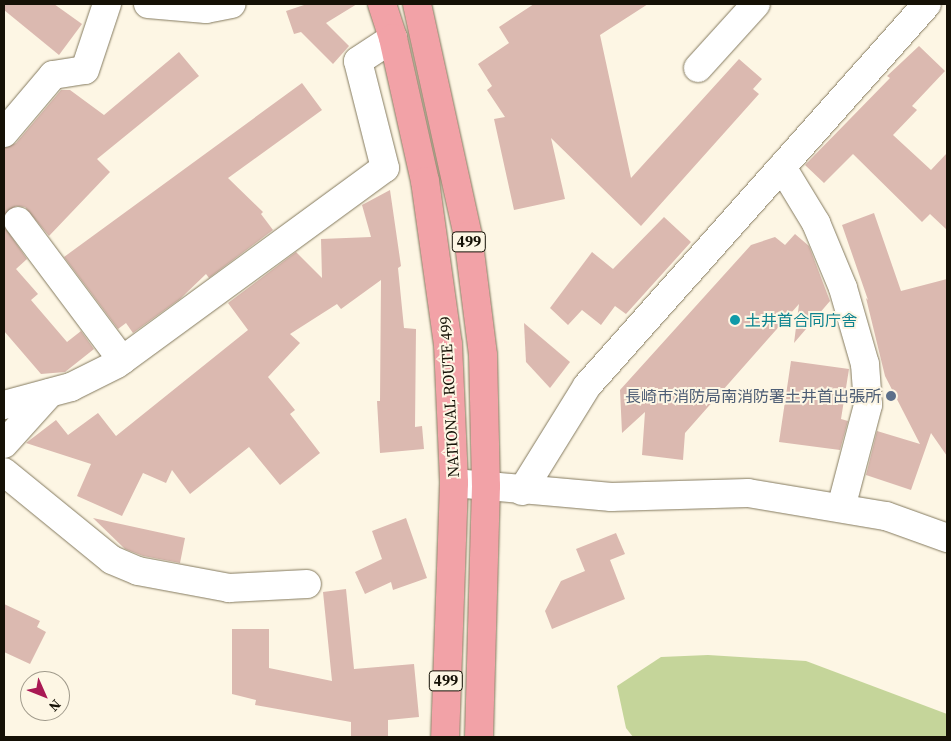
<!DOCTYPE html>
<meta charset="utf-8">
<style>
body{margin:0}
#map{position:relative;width:951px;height:741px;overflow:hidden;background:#fdf6e4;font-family:"Source Serif 4","Noto Sans JP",serif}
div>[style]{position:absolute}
.green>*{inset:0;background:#c5d59a}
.building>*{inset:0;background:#dbb9b0}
.roads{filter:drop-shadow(0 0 1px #847a5f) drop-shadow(0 0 1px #847a5f)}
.minor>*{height:28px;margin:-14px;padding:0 14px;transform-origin:14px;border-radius:14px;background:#fff}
.tertiary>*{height:28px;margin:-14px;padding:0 14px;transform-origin:14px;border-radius:14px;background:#fff}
.trunk>*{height:28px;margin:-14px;padding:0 14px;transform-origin:14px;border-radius:14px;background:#f2a2a7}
.dots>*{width:14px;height:14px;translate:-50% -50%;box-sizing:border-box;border:2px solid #fdf6e4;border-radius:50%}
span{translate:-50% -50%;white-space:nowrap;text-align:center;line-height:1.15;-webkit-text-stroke:4px #fdf6e4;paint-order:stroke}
.shield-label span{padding:1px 4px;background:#fdf6e4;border:1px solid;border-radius:4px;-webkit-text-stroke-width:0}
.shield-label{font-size:15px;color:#151106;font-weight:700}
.culture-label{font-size:16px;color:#0d838f}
.left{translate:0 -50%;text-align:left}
.service-label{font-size:16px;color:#4e5e75}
.right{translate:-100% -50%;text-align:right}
.street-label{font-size:16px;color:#151106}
.frame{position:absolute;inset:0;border:5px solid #151106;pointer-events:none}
.north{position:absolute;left:20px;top:671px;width:50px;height:50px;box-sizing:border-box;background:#fdf6e4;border:1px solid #a09a8b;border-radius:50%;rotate:134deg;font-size:14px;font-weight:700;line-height:20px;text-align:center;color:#151106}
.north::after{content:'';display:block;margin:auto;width:18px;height:22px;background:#a91954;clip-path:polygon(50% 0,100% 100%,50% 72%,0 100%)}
</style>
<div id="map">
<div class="green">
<i style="clip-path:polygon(708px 655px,806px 661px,947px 714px,947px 737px,633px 737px,626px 728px,617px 686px,661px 657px)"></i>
</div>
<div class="building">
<i style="clip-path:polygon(4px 4px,54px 4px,82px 24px,59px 55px,4px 10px)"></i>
<i style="clip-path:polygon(307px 4px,357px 4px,326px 23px,349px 46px,333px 64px,301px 32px,294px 34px,286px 11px)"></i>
<i style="clip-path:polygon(534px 4px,648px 4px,600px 35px,631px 178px,739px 59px,762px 79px,753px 89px,759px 94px,641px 226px,551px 138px,565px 199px,514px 210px,494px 119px,505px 117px,487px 90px,492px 86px,478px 64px,509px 43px,499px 27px)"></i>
<i style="clip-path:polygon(919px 46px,945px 71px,912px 106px,917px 110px,893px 135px,931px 170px,947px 153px,947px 230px,930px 214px,922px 222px,853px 154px,824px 183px,805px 165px,890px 78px,887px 76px)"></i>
<i style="clip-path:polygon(179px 52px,199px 76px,97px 159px,110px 172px,49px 236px,25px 207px,16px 206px,4px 215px,4px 148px,16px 143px,61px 90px,70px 90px,104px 115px)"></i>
<i style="clip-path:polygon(302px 83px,322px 110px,228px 178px,263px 212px,261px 214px,273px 230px,209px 278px,206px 274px,180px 299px,133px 333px,126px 323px,118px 329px,64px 257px)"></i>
<i style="clip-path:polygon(390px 190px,401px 266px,398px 268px,404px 328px,416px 329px,415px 427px,422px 426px,424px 449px,380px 453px,377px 401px,380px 401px,381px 280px,341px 309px,337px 304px,290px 334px,300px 343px,268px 377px,295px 410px,290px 414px,320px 453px,280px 485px,249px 447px,190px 494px,172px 470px,166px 483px,143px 473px,122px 516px,77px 496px,91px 464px,26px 443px,56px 420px,68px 435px,98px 413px,116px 436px,248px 330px,228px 303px,296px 252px,322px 278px,321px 239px,371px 237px,362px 205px)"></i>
<i style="clip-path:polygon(874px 213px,901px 291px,947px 279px,947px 456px,931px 433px,911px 490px,866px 475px,877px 431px,920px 444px,885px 376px,866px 298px,868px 300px,842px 225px)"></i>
<i style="clip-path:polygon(664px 217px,691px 242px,626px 314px,615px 306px,601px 325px,582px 310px,568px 325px,550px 308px,592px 252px,613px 269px)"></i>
<i style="clip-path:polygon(4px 226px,27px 259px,16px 269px,38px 294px,31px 300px,67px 342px,81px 331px,94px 349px,65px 372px,41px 374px,4px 331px)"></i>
<i style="clip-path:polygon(795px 234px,809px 246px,830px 301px,794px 343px,799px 304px,685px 433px,683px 460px,642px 455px,645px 412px,622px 433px,620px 390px,751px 245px,775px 237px,785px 245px)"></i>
<i style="clip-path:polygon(524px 323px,570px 362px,550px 388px,526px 362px)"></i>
<i style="clip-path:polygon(791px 361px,849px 369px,841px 419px,848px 421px,840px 450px,779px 442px)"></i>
<i style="clip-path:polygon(93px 518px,185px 538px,180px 563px,143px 556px,125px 549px)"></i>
<i style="clip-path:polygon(406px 518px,427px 578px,393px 590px,391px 582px,365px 594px,355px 572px,382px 559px,372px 531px)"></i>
<i style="clip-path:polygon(616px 533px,625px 554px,610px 560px,625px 599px,552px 629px,545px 611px,561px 581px,585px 571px,576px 549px)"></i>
<i style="clip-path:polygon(346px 589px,354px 669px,414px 664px,419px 717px,388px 720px,388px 737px,351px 737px,351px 722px,255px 705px,256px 700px,232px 694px,232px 629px,269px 629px,269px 668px,332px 681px,323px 592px)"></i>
<i style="clip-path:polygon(4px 604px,40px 621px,37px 627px,46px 632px,30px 664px,4px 652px)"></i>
</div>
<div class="roads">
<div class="minor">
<i style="left:148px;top:4px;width:58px;rotate:4.9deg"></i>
<i style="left:206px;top:9px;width:26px;rotate:-11deg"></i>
<i style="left:698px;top:68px;width:86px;rotate:-47.8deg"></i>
<i style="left:4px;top:133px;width:76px;rotate:-49.8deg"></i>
<i style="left:53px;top:75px;width:32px;rotate:-9deg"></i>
<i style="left:85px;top:70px;width:70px;rotate:-71.6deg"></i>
<i style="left:782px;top:167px;width:66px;rotate:58.7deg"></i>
<i style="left:816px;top:223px;width:70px;rotate:67.4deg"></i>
<i style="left:843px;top:288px;width:79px;rotate:73.9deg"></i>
<i style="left:865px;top:364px;width:41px;rotate:85.8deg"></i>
<i style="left:868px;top:405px;width:106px;rotate:104.7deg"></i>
<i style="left:18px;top:221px;width:174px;rotate:53.2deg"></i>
<i style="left:4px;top:405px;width:69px;rotate:-15deg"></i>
<i style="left:71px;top:387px;width:51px;rotate:-26.6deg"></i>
<i style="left:117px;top:364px;width:332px;rotate:-36.2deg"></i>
<i style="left:385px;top:168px;width:110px;rotate:-104.2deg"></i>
<i style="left:358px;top:61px;width:42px;rotate:-33.3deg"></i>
<i style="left:4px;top:444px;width:69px;rotate:-48deg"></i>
<i style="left:4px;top:472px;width:139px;rotate:39.2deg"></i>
<i style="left:112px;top:560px;width:28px;rotate:23deg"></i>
<i style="left:138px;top:571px;width:93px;rotate:10.6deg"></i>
<i style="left:229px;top:588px;width:78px;rotate:-2.9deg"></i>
<i style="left:522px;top:491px;width:123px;rotate:-58.2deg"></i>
<i style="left:587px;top:386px;width:511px;rotate:-48.33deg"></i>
</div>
<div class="tertiary">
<i style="left:454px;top:483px;width:158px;rotate:5.1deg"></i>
<i style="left:611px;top:497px;width:137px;rotate:-1.7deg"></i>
<i style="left:748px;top:493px;width:140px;rotate:9.5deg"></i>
<i style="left:886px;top:516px;width:65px;rotate:19.8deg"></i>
</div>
<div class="trunk">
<i style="left:382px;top:4px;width:36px;rotate:72deg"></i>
<i style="left:393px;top:38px;width:147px;rotate:77.4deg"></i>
<i style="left:425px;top:181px;width:165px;rotate:82deg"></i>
<i style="left:448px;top:344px;width:139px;rotate:87.5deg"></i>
<i style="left:454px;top:483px;width:254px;rotate:92deg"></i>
<i style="left:417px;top:4px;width:238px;rotate:77.6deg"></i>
<i style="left:468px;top:236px;width:120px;rotate:82.8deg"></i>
<i style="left:483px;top:355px;width:131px;rotate:88.7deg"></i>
<i style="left:486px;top:486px;width:251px;rotate:91.6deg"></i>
</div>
</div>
<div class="dots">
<i style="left:735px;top:320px;background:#0f9aa8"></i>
<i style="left:891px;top:396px;background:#5c6f8a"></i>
</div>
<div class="shield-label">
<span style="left:469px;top:242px">499</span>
<span style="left:446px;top:681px">499</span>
</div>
<div class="culture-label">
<span class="left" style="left:745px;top:320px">土井首合同庁舎</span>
</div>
<div class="service-label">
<span class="right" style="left:881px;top:396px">長崎市消防局南消防署土井首出張所</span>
</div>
<div class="street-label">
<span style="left:449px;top:397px;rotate:-93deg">NATIONAL ROUTE 499</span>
</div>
<div class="frame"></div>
<div class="north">N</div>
</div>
